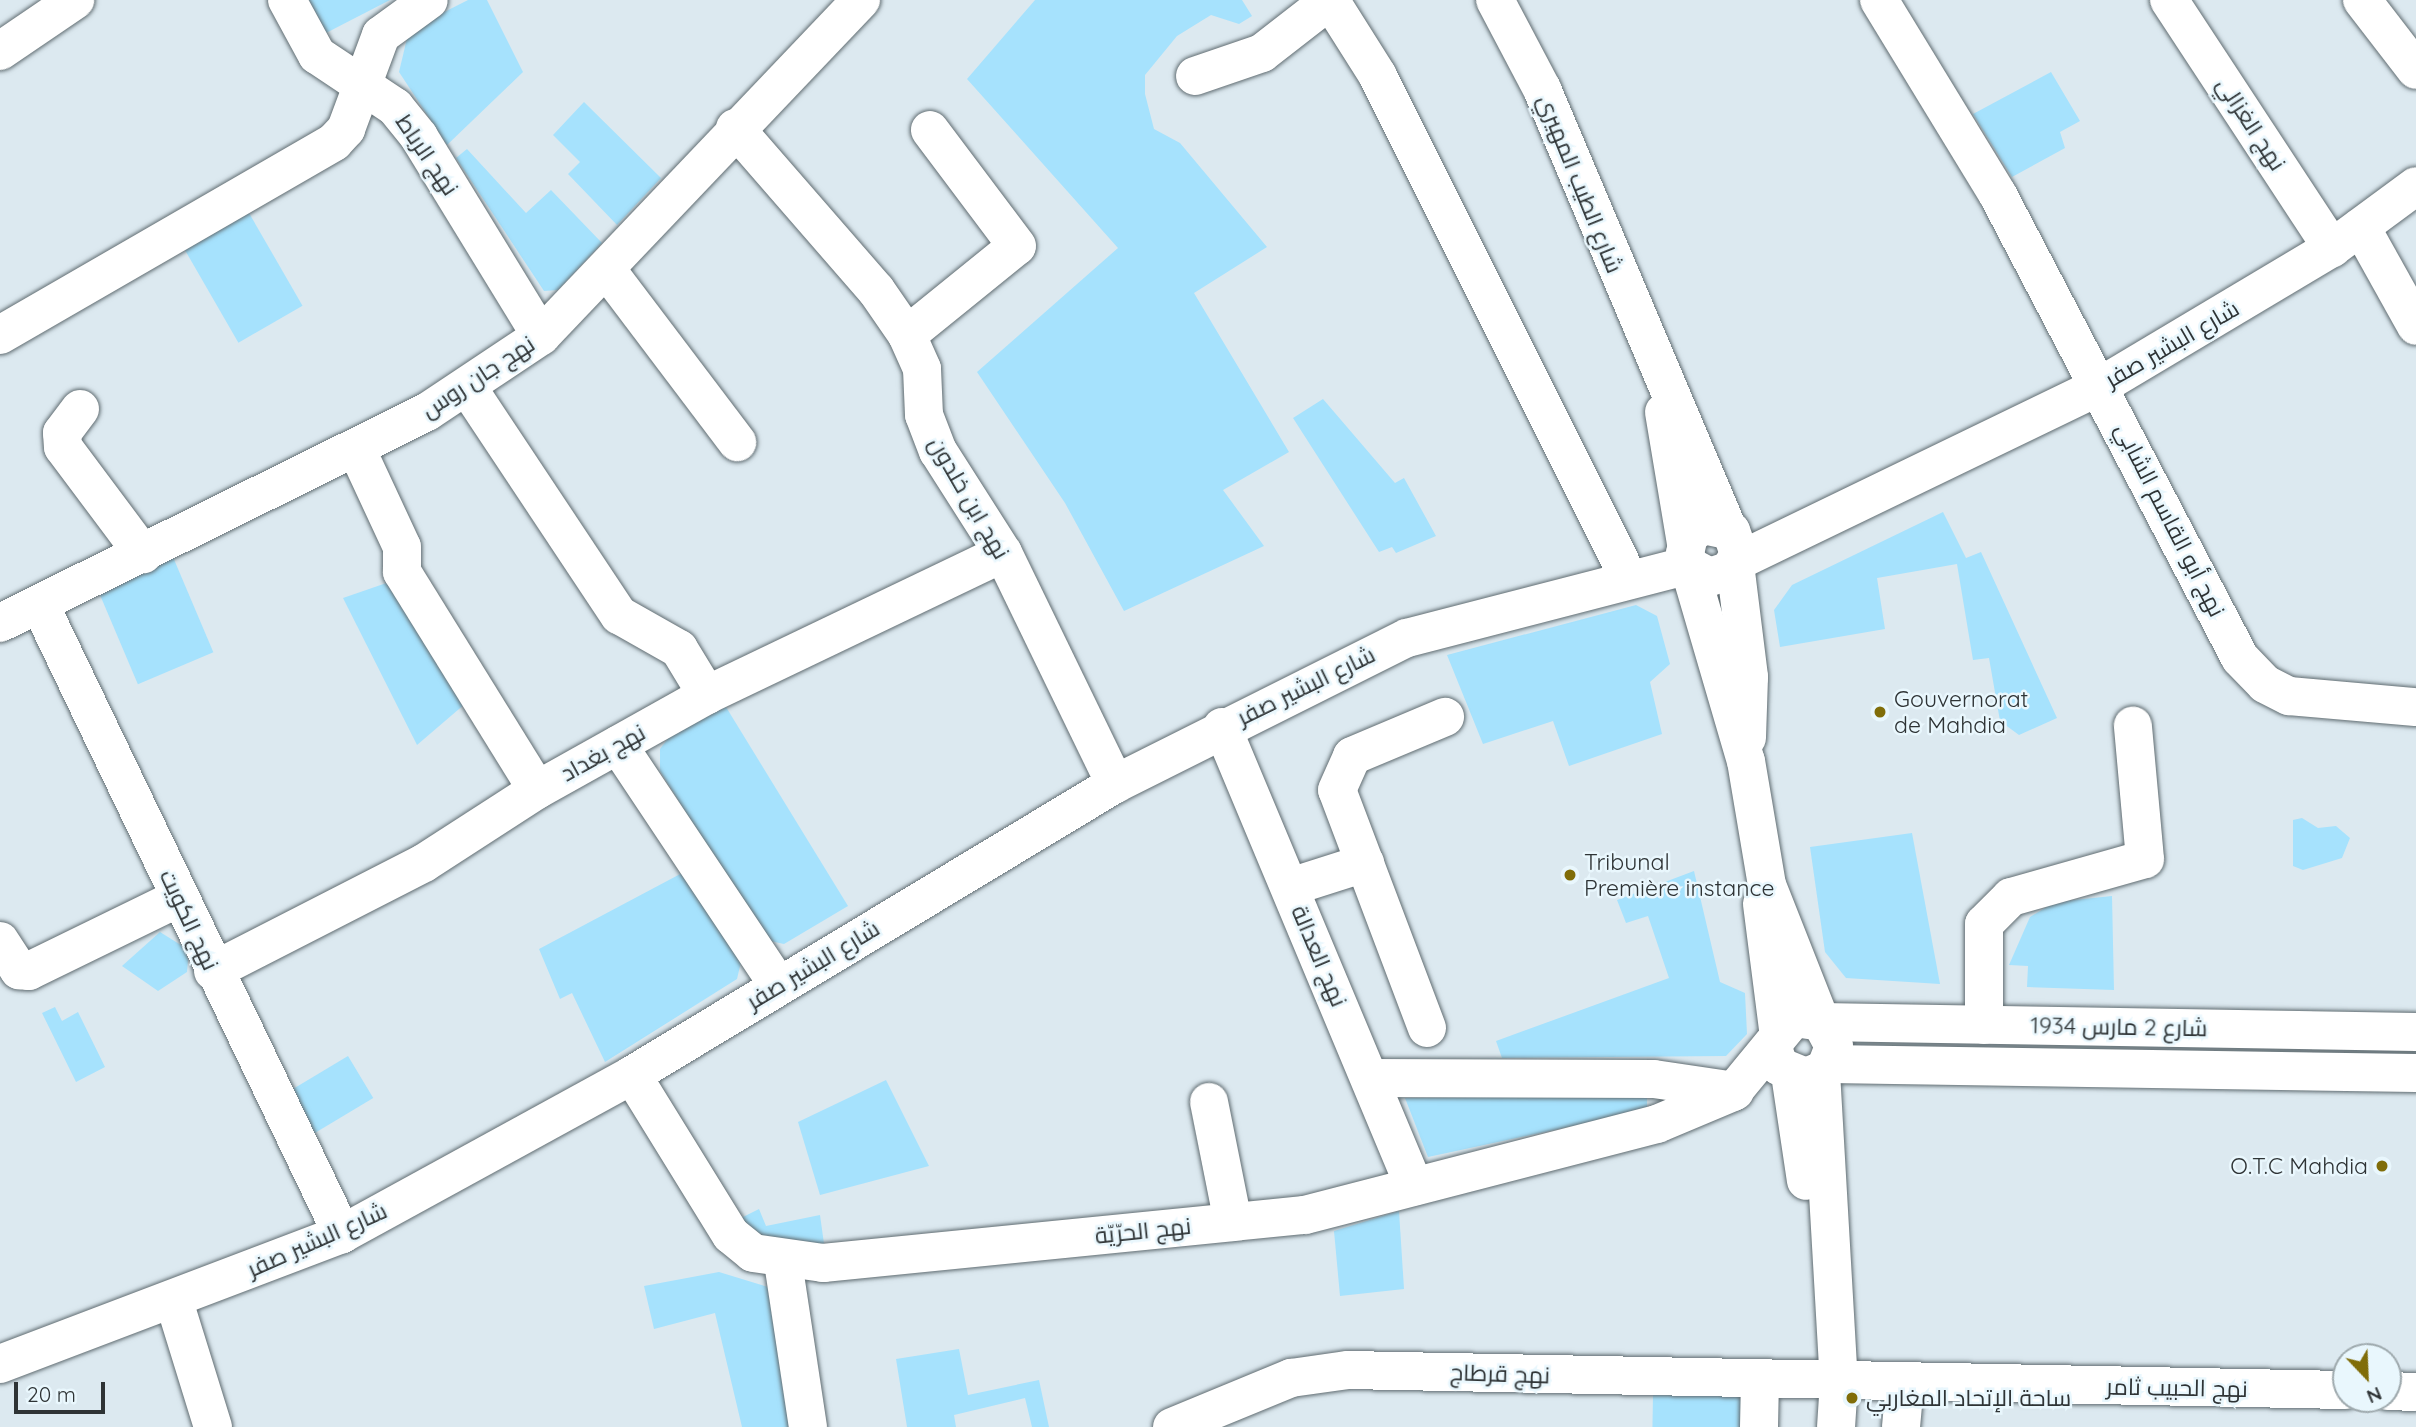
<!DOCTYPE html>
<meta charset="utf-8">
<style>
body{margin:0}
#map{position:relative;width:2416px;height:1427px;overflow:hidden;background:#dce9f0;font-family:Quicksand,Cairo,sans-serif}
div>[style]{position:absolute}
.green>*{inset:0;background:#a6e2fd;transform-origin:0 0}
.roads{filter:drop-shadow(0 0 2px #606c71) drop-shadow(0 0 2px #606c71)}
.minor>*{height:38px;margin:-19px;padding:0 19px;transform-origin:19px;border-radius:19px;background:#fff}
.dots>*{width:19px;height:19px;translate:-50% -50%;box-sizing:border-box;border:4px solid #e9f7fd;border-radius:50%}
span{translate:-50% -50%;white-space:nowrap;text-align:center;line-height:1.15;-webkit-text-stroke:5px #e9f7fd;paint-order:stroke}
.street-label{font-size:23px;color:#2e3335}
.poi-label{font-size:23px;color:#2e3335}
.left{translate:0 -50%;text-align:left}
.right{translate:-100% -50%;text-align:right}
.north{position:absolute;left:2332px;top:1343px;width:70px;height:70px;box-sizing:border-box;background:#e9f7fd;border:2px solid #9ea9ad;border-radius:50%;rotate:157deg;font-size:19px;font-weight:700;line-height:28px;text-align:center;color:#2e3335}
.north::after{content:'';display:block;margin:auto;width:24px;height:32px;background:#806d09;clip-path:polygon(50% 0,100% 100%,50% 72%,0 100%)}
.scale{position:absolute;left:14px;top:1382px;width:91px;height:32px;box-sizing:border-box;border:4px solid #2e3335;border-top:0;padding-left:9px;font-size:21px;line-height:24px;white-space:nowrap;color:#2e3335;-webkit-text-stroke:5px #e9f7fd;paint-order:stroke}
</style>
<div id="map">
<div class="green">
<i style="clip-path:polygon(309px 0,390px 0,326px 33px)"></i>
<i style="clip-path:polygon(468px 0,487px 0,523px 72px,447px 145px,399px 72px,409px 30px)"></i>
<i style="clip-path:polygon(1035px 0,1242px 0,1252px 16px,1239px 24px,1211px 15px,1177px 36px,1145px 75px,1145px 94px,1154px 129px,1180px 143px,1267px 247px,1194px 293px,1289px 452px,1223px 490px,1264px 546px,1124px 611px,1065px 503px,977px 372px,1118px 248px,967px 79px)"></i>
<i style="clip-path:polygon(2051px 72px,2080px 121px,2060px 132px,2065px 148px,2012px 177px,1973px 114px)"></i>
<i style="clip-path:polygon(584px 102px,661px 178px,617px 225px,568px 174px,580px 162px,553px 135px)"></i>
<i style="clip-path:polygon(467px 149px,526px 213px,551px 190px,602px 243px,558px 290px,544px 291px,456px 158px)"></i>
<i style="left:249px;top:213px;width:107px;height:74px;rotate:60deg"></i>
<i style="clip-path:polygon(1323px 399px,1395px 483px,1404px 478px,1436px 536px,1396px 553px,1392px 547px,1379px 552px,1293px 418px)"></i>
<i style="clip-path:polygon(1943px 512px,1966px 558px,1981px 552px,2057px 718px,2019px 735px,2000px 721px,1989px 658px,1973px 660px,1957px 564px,1877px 578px,1885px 629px,1780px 647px,1774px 610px,1792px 585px)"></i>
<i style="left:170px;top:550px;width:111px;height:82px;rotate:67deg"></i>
<i style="clip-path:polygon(398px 579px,466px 703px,417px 745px,343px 598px)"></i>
<i style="clip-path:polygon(1636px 605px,1657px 616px,1670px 664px,1650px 682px,1662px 734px,1569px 766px,1553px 721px,1483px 744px,1447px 655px)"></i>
<i style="clip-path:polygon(726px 707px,848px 906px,784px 944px,766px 940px,660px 771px,660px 749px,672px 733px)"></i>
<i style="clip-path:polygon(2302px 818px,2318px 828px,2336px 826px,2350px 838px,2342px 858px,2303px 870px,2293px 866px,2293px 820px)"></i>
<i style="clip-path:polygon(1912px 833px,1940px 984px,1846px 978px,1825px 952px,1810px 847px)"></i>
<i style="clip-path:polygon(1694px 871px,1720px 982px,1745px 993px,1747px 1034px,1726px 1056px,1502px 1058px,1496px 1041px,1669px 978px,1648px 916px,1626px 923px,1617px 900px)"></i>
<i style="clip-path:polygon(684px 872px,741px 962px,737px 979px,605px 1062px,572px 993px,560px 999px,539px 949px)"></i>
<i style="clip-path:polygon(2112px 896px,2114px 990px,2027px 987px,2028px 966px,2009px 965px,2030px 917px,2055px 902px)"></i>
<i style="clip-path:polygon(160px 932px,184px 947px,188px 960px,187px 972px,158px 991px,122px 966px)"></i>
<i style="clip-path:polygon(55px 1007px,62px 1021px,78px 1012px,105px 1067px,76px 1082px,42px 1013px)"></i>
<i style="left:348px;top:1056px;width:49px;height:72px;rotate:59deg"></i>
<i style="clip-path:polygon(886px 1080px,929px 1166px,820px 1195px,798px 1122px)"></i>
<i style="clip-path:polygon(1647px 1095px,1647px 1110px,1428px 1157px,1405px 1098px)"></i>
<i style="clip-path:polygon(759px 1209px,766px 1226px,820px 1215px,825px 1251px,766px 1243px,741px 1218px)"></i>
<i style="clip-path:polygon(1399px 1211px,1404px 1289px,1340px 1296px,1334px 1231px)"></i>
<i style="clip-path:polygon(719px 1272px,768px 1287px,792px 1427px,742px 1427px,715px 1313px,654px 1329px,644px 1286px)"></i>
<i style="clip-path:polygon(959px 1349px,968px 1395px,1039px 1380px,1049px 1427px,1032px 1427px,1025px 1398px,954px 1415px,956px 1427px,907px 1427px,896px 1359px)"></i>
<i style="left:1653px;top:1395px;width:91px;height:32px;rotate:1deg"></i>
</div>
<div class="roads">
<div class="minor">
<i style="left:287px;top:0;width:63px;rotate:61.4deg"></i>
<i style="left:317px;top:55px;width:94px;rotate:33.7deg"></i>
<i style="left:395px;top:107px;width:38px;rotate:51deg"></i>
<i style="left:419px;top:137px;width:233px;rotate:58.5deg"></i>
<i style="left:1495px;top:0;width:101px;rotate:62.2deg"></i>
<i style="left:1542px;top:89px;width:475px;rotate:67.1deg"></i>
<i style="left:1879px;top:0;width:228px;rotate:58.6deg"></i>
<i style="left:1998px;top:195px;width:522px;rotate:62.4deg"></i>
<i style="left:2240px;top:658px;width:36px;rotate:46deg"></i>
<i style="left:2265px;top:684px;width:27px;rotate:27deg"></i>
<i style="left:2289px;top:696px;width:127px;rotate:5deg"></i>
<i style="left:2169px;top:0;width:297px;rotate:56.7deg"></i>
<i style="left:2362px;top:0;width:88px;rotate:52.4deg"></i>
<i style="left:0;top:51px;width:91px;rotate:-34.2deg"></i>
<i style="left:1195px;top:76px;width:71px;rotate:-18.9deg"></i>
<i style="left:1262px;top:53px;width:86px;rotate:-37.9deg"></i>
<i style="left:1330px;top:0;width:90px;rotate:57.7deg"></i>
<i style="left:1378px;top:76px;width:560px;rotate:63.48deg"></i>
<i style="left:735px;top:128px;width:215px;rotate:49deg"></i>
<i style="left:876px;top:290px;width:55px;rotate:55.4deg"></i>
<i style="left:907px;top:335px;width:37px;rotate:66deg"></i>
<i style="left:922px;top:369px;width:46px;rotate:87.5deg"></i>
<i style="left:924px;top:415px;width:39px;rotate:69deg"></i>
<i style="left:938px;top:451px;width:121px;rotate:57.5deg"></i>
<i style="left:1003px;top:553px;width:257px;rotate:64.1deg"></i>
<i style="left:2361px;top:227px;width:113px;rotate:60.9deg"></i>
<i style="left:607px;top:270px;width:216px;rotate:52.9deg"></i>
<i style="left:0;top:335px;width:386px;rotate:-30deg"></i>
<i style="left:334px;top:142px;width:18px;rotate:-47deg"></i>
<i style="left:346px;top:129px;width:100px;rotate:-69.6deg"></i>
<i style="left:381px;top:35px;width:59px;rotate:-36.1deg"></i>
<i style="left:907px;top:335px;width:141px;rotate:-39deg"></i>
<i style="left:1017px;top:246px;width:145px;rotate:-126.9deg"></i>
<i style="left:468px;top:388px;width:273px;rotate:56.4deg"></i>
<i style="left:619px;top:615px;width:69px;rotate:29.5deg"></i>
<i style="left:679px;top:649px;width:54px;rotate:58.7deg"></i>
<i style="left:80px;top:409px;width:30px;rotate:127deg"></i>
<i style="left:62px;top:433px;width:14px;rotate:86deg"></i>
<i style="left:63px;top:447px;width:134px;rotate:53.2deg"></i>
<i style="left:1664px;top:412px;width:134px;rotate:80.5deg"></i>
<i style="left:356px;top:448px;width:109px;rotate:65.1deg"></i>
<i style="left:402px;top:547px;width:25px;rotate:90deg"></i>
<i style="left:402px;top:572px;width:256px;rotate:58.2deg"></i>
<i style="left:1736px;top:562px;width:407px;rotate:-25.8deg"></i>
<i style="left:2102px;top:385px;width:268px;rotate:-30.8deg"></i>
<i style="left:2332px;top:248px;width:104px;rotate:-36.4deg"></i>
<i style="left:1735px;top:564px;width:114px;rotate:82.9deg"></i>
<i style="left:1749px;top:677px;width:61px;rotate:91.9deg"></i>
<i style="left:1691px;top:567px;width:21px;rotate:28deg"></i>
<i style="left:1710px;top:577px;width:21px;rotate:-19deg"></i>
<i style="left:1730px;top:570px;width:18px;rotate:-61deg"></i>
<i style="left:1739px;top:554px;width:24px;rotate:-109deg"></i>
<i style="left:1731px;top:531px;width:30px;rotate:-168deg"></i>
<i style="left:1702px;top:525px;width:17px;rotate:140deg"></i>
<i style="left:1689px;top:536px;width:17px;rotate:103deg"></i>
<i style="left:1685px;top:553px;width:217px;rotate:73.7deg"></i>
<i style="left:1746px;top:761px;width:126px;rotate:80.4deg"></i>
<i style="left:1767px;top:885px;width:147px;rotate:68.5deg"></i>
<i style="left:1821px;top:1022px;width:595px;rotate:0.96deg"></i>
<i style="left:40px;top:605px;width:698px;rotate:64.35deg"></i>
<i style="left:0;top:623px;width:476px;rotate:-26.3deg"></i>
<i style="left:427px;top:412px;width:137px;rotate:-33.7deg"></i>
<i style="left:541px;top:336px;width:464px;rotate:-46.4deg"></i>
<i style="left:1222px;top:727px;width:498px;rotate:67.3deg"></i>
<i style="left:618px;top:745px;width:288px;rotate:56.3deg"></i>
<i style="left:1290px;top:887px;width:79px;rotate:-17.7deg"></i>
<i style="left:1762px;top:904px;width:126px;rotate:82.7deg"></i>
<i style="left:0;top:941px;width:35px;rotate:57deg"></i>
<i style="left:19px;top:970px;width:10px;rotate:6deg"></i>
<i style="left:29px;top:971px;width:167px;rotate:-26deg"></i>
<i style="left:213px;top:971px;width:237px;rotate:-27.1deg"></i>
<i style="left:424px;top:863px;width:135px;rotate:-32.9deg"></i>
<i style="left:537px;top:790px;width:195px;rotate:-29.2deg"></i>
<i style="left:707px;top:695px;width:328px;rotate:-25.6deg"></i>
<i style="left:1984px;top:1025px;width:101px;rotate:-90deg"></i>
<i style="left:1984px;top:924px;width:38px;rotate:-45deg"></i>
<i style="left:2011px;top:897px;width:139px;rotate:-15.8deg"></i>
<i style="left:2145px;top:859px;width:134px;rotate:-95.2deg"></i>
<i style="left:1427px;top:1028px;width:254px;rotate:-110.7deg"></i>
<i style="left:1337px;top:790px;width:37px;rotate:-66deg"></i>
<i style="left:1352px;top:756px;width:101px;rotate:-22.8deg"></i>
<i style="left:1829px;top:1064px;width:587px;rotate:0.88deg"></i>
<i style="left:1821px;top:1072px;width:310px;rotate:86.7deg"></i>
<i style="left:1839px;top:1381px;width:46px;rotate:93.7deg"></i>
<i style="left:1790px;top:1074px;width:108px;rotate:81.5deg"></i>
<i style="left:632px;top:1075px;width:188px;rotate:58.3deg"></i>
<i style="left:731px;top:1235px;width:28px;rotate:39deg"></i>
<i style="left:753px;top:1253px;width:71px;rotate:8.1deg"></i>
<i style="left:823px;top:1263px;width:484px;rotate:-5.7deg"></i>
<i style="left:1305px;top:1215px;width:364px;rotate:-14.5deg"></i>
<i style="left:1657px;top:1124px;width:82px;rotate:-22.8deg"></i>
<i style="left:1733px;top:1092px;width:96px;rotate:-50.5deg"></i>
<i style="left:1794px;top:1018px;width:27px;rotate:8deg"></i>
<i style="left:1821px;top:1022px;width:27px;rotate:62deg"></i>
<i style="left:1834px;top:1046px;width:25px;rotate:111deg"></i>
<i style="left:1825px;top:1069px;width:21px;rotate:157deg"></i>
<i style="left:1806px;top:1077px;width:29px;rotate:-158deg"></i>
<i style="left:1779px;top:1066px;width:20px;rotate:-108deg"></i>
<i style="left:1370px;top:1078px;width:284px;rotate:0.2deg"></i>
<i style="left:1654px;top:1079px;width:82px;rotate:8.4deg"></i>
<i style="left:1209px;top:1102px;width:122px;rotate:78.7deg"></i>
<i style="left:783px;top:1262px;width:167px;rotate:81.4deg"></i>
<i style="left:174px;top:1301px;width:132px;rotate:72.8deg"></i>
<i style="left:0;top:1364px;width:366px;rotate:-20.8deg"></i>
<i style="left:342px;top:1234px;width:331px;rotate:-28.7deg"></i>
<i style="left:632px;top:1075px;width:564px;rotate:-31.07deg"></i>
<i style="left:1115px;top:784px;width:326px;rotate:-26.6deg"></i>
<i style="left:1407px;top:638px;width:292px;rotate:-14.5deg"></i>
<i style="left:2388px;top:1391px;width:28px;rotate:2deg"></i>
<i style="left:1172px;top:1427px;width:129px;rotate:-22.4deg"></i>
<i style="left:1291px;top:1378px;width:58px;rotate:-8deg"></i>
<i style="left:1348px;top:1370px;width:998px;rotate:1.15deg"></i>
<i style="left:1759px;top:1427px;width:46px;rotate:-88.8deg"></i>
<i style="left:1901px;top:1427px;width:44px;rotate:-84.8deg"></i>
</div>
</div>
<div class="dots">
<i style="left:1880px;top:712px;background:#806d09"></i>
<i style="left:1570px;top:875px;background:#806d09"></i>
<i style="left:2382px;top:1166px;background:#806d09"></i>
<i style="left:1852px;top:1398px;background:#806d09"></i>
</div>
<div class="street-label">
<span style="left:2251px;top:124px;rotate:57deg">نهج الغزالي</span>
<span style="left:427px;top:155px;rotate:56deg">نهج الرباط</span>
<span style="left:1580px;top:184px;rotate:68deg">شارع الطيب المهيري</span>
<span style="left:2172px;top:344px;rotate:-30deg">شارع البشير صفر</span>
<span style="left:478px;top:377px;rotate:-33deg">نهج جان روس</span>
<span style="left:969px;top:498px;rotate:60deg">نهج ابن خلدون</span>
<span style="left:2170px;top:520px;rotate:63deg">نهج أبو القاسم الشابي</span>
<span style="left:1306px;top:686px;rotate:-26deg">شارع البشير صفر</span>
<span style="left:603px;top:753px;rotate:-29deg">نهج بغداد</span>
<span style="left:189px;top:920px;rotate:65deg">نهج الكويت</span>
<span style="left:1319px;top:956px;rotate:67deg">نهج العدالة</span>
<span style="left:813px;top:965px;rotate:-31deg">شارع البشير صفر</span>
<span style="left:2119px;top:1027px;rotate:1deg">شارع 2 مارس 1934</span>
<span style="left:1143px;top:1231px;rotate:-6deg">نهج الحرّيّة</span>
<span style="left:317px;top:1240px;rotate:-24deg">شارع البشير صفر</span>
<span style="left:1500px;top:1374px;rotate:2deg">نهج قرطاج</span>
<span style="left:2177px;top:1388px;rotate:1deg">نهج الحبيب ثامر</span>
</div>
<div class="poi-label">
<span class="left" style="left:1894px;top:712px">Gouvernorat<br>de Mahdia</span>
<span class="left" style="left:1584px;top:875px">Tribunal<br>Première instance</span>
<span class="right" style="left:2368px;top:1166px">O.T.C Mahdia</span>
<span class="left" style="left:1866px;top:1398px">ساحة الإتحاد المغاربي</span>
</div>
<div class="north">N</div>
<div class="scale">20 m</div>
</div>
